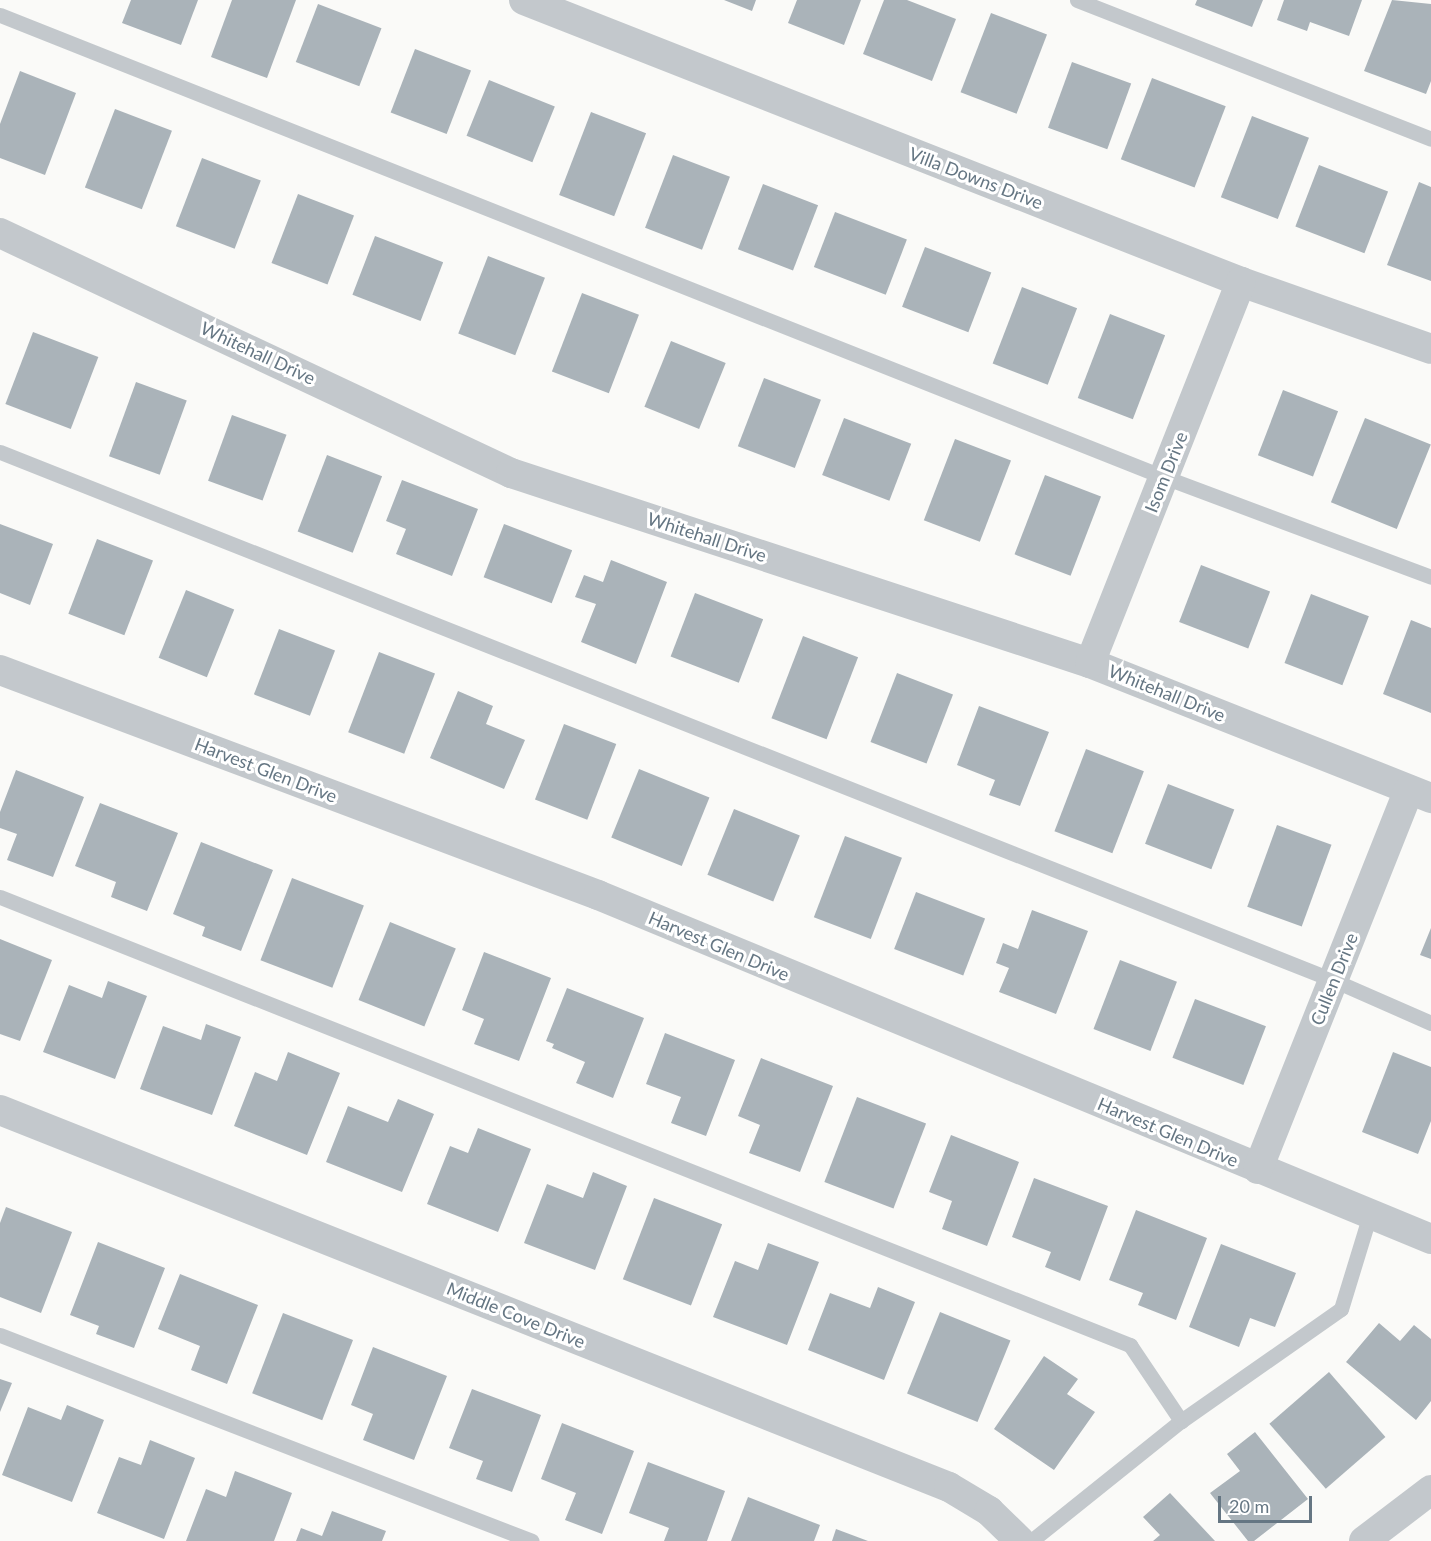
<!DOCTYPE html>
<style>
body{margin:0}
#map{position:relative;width:1431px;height:1541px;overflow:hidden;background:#fafaf8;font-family:Lato,sans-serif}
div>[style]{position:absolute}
.building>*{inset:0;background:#aab3b9;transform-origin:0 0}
.service>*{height:15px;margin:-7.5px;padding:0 7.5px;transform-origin:7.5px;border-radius:7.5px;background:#c3c8cc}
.minor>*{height:30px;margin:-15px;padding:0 15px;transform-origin:15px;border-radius:15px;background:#c3c8cc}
span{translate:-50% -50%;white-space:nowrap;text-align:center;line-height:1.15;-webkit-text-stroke:6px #fff;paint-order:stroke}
.street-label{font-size:18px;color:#657683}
.scale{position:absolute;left:1218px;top:1496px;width:94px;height:27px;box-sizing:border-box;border:3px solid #657683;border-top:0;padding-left:8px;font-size:18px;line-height:21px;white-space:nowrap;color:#657683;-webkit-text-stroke:4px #fff;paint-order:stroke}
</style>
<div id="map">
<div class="building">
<i style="clip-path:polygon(131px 0,198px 0,181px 45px,122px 23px)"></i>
<i style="clip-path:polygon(232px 0,296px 0,267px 78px,211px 57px)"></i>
<i style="clip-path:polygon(724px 0,756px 0,752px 11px)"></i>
<i style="clip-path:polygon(797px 0,861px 0,844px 45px,788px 23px)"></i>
<i style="clip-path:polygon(884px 0,907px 0,956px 19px,932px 81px,863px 54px)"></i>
<i style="clip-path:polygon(1197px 0,1263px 0,1252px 27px,1195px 5px)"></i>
<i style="clip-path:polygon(1284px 0,1362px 0,1349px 36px,1310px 22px,1307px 31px,1277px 20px)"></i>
<i style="clip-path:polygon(1392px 0,1431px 4px,1431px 81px,1426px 94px,1364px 71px)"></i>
<i style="left:318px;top:4px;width:68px;height:62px;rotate:21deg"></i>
<i style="left:991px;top:13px;width:60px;height:85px;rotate:21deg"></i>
<i style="left:415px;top:49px;width:60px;height:68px;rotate:21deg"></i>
<i style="left:1072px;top:62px;width:63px;height:70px;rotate:20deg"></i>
<i style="clip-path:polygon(20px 71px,76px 93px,45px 175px,0 158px,0 124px)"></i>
<i style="left:1152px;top:78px;width:79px;height:87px;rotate:21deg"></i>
<i style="left:489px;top:80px;width:71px;height:60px;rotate:22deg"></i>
<i style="left:115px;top:109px;width:61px;height:84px;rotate:21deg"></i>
<i style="left:591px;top:112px;width:59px;height:89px;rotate:21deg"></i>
<i style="left:1252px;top:116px;width:61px;height:87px;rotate:21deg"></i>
<i style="left:673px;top:155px;width:61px;height:78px;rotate:21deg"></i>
<i style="left:202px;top:158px;width:63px;height:73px;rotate:21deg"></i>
<i style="left:1319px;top:165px;width:74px;height:66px;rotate:21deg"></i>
<i style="clip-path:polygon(1419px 182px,1431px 187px,1431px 281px,1387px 265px)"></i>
<i style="left:763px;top:184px;width:59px;height:70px;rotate:21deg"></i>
<i style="left:298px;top:194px;width:60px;height:74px;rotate:21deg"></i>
<i style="left:835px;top:212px;width:77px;height:59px;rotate:21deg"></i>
<i style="left:375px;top:236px;width:73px;height:63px;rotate:21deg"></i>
<i style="left:925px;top:247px;width:71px;height:64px;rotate:21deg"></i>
<i style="left:488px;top:256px;width:61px;height:83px;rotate:21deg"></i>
<i style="left:1022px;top:287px;width:59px;height:82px;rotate:21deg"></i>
<i style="left:582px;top:293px;width:61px;height:84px;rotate:21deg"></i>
<i style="left:1110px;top:314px;width:59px;height:90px;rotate:21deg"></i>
<i style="left:33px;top:332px;width:70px;height:77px;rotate:21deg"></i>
<i style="left:671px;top:341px;width:59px;height:71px;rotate:22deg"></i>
<i style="left:764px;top:378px;width:61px;height:73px;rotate:21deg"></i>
<i style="left:136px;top:382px;width:54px;height:79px;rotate:20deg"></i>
<i style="left:1283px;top:390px;width:59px;height:70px;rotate:21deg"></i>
<i style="left:232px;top:415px;width:58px;height:70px;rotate:20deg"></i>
<i style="left:844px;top:418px;width:72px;height:61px;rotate:21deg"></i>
<i style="left:1365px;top:418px;width:71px;height:91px;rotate:22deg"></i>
<i style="left:955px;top:439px;width:60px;height:87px;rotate:21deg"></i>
<i style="left:327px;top:455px;width:59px;height:82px;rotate:21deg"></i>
<i style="left:1045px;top:475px;width:60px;height:85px;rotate:21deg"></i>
<i style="clip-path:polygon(402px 480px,478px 509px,452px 576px,396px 554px,406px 529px,386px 521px)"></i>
<i style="clip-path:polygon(0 524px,53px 544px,30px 605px,0 593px)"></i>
<i style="left:504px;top:524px;width:73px;height:57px;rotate:21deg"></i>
<i style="left:97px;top:539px;width:60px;height:80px;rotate:21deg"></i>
<i style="clip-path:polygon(611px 560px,667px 582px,636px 664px,581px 642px,596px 604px,575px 597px,584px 575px,603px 582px)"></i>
<i style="left:1201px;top:565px;width:74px;height:61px;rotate:21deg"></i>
<i style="left:186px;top:590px;width:52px;height:73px;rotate:22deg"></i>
<i style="left:695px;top:593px;width:73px;height:68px;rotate:21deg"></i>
<i style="left:1311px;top:594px;width:62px;height:74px;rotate:21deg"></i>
<i style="clip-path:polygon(1411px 620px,1431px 628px,1431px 713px,1383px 694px)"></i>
<i style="left:279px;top:629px;width:60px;height:70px;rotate:21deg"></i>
<i style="left:803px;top:636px;width:59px;height:88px;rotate:21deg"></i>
<i style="left:379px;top:652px;width:60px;height:86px;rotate:21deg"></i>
<i style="left:897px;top:673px;width:60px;height:74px;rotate:21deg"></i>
<i style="clip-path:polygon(458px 691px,493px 706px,486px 724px,525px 740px,504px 789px,430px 758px)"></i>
<i style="clip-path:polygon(979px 706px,1049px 732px,1020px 806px,989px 795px,995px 780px,957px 765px)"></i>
<i style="left:564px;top:724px;width:56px;height:81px;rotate:21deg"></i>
<i style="left:1086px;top:749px;width:62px;height:88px;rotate:21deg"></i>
<i style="left:639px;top:769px;width:76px;height:74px;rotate:22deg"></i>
<i style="clip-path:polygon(16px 770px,84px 797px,53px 877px,7px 860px,17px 834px,0 828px,0 812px)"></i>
<i style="left:1168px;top:784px;width:71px;height:64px;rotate:21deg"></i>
<i style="clip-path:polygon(100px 803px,178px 833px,147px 911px,111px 897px,116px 882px,75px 866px)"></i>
<i style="left:734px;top:809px;width:71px;height:71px;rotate:22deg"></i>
<i style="left:1277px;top:825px;width:58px;height:87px;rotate:20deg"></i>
<i style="left:845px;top:836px;width:61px;height:87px;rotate:21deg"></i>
<i style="clip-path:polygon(201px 842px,273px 870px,241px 951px,202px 936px,205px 927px,173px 914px)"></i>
<i style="left:292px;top:878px;width:77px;height:88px;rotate:21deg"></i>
<i style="left:916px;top:892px;width:74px;height:61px;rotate:21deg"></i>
<i style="clip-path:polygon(1032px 910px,1088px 931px,1056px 1014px,999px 992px,1009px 968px,996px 963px,1003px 943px,1018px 949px)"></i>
<i style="left:390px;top:922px;width:71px;height:84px;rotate:22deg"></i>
<i style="clip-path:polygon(1431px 928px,1431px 959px,1420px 955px)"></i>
<i style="clip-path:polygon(0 939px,52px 960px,20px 1041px,0 1034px)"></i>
<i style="clip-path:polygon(484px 952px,551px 978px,519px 1061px,474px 1044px,484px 1019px,462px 1010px)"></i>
<i style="left:1120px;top:960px;width:61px;height:74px;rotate:21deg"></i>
<i style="clip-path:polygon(108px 981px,147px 996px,115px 1079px,43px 1052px,69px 985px,102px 998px)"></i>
<i style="clip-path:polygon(567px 988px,644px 1018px,613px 1098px,576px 1083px,585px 1062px,552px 1048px,554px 1044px,546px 1041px)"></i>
<i style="left:1195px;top:999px;width:76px;height:63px;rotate:21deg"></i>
<i style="clip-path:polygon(206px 1024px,241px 1037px,212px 1115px,140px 1089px,163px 1026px,201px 1040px)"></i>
<i style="clip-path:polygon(665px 1033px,735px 1060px,706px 1136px,671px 1123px,681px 1097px,646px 1084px)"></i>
<i style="clip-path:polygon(288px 1052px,340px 1073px,307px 1155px,234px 1126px,255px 1072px,277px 1081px)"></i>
<i style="clip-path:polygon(1393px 1052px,1431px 1067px,1431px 1121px,1418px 1154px,1362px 1132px)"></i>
<i style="clip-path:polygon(761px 1058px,833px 1086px,800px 1172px,749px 1153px,760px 1125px,738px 1116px)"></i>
<i style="left:857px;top:1097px;width:74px;height:91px;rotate:21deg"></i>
<i style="clip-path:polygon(398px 1099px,434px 1114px,402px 1192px,326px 1162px,348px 1106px,388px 1122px)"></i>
<i style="clip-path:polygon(478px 1128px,531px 1149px,498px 1232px,427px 1204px,450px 1146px,468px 1153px)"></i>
<i style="clip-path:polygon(951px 1135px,1019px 1162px,987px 1246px,942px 1229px,952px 1201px,929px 1192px)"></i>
<i style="clip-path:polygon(593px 1172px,627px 1186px,595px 1270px,524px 1243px,547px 1184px,583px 1198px)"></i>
<i style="clip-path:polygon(1034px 1178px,1108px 1206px,1080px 1281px,1045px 1267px,1051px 1252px,1012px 1237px)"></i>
<i style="left:654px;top:1198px;width:73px;height:87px;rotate:21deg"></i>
<i style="clip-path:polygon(6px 1207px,72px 1232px,41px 1313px,0 1297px,0 1223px)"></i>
<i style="clip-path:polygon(1136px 1210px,1207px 1238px,1176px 1320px,1138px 1305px,1143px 1293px,1109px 1280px)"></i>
<i style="clip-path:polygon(98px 1242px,165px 1268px,134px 1348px,96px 1334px,99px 1326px,70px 1315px)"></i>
<i style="clip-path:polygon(768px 1243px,819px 1262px,787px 1345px,713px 1317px,735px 1261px,758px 1270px)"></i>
<i style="clip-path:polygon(1221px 1244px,1296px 1273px,1275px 1327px,1250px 1318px,1239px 1347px,1189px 1327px)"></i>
<i style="clip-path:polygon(180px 1274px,258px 1305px,227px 1384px,191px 1370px,200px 1346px,158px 1329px)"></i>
<i style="clip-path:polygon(878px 1287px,915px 1302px,884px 1380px,808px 1350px,830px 1293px,870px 1308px)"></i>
<i style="left:940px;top:1312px;width:76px;height:88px;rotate:22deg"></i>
<i style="left:283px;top:1313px;width:75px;height:86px;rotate:21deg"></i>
<i style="clip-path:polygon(1379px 1323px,1400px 1341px,1414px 1325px,1431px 1339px,1431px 1401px,1416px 1420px,1346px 1362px)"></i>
<i style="clip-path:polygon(373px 1347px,447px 1376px,414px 1460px,363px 1440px,373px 1414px,351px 1405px)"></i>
<i style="clip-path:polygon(1044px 1356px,1078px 1379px,1067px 1394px,1095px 1412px,1054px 1470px,994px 1429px)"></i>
<i style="left:1329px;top:1372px;width:86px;height:79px;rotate:49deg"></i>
<i style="clip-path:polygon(0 1379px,12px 1383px,0 1412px)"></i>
<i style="clip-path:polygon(472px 1389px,541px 1415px,512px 1492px,476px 1479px,483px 1461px,449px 1448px)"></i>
<i style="clip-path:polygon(67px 1405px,104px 1420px,72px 1502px,2px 1475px,28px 1407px,61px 1420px)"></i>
<i style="clip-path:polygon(562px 1423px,634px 1451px,602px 1534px,565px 1520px,576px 1493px,541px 1479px)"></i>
<i style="clip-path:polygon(1255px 1432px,1308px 1499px,1254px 1541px,1248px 1541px,1210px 1493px,1240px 1471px,1227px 1454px)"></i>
<i style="clip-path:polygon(150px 1440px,195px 1458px,164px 1539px,97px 1513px,119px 1457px,141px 1465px)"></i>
<i style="clip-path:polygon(648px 1462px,725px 1491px,707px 1541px,664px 1541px,669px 1528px,629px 1513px)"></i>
<i style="clip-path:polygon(235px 1471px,292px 1493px,274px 1541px,186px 1541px,206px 1489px,226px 1497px)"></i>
<i style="clip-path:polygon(1170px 1493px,1215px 1541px,1153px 1541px,1160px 1535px,1143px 1517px)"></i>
<i style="clip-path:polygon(748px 1497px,820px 1525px,814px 1541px,731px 1541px)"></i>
<i style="clip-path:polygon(332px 1511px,386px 1531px,382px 1541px,296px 1541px,301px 1528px,322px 1536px)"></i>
<i style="clip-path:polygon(836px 1529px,868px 1541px,832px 1541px)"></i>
</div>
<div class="service">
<i style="left:1077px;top:0;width:380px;rotate:21.4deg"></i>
<i style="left:0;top:15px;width:1252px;rotate:21.65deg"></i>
<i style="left:1164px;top:477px;width:285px;rotate:20.5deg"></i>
<i style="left:0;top:452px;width:1434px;rotate:21.61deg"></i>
<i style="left:1333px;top:980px;width:107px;rotate:23.7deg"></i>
<i style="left:0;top:897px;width:1216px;rotate:21.63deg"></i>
<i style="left:1130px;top:1345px;width:92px;rotate:56.1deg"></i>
<i style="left:0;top:1335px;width:570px;rotate:21.17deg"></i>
<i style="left:1031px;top:1541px;width:192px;rotate:-38.7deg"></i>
<i style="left:1181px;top:1421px;width:195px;rotate:-35deg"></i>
<i style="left:1341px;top:1309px;width:99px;rotate:-73deg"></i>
</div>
<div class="minor">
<i style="left:524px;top:0;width:770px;rotate:21.47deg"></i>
<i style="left:1241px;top:282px;width:201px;rotate:19.4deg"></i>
<i style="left:0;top:233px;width:565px;rotate:25.16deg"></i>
<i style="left:511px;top:473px;width:609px;rotate:18.17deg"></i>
<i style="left:1090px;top:663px;width:367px;rotate:21.6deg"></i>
<i style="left:1090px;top:663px;width:410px;rotate:-68.4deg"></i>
<i style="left:0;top:670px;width:639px;rotate:20.62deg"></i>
<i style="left:598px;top:895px;width:901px;rotate:22.44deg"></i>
<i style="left:0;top:1110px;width:1021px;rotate:21.67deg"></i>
<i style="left:949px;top:1487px;width:47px;rotate:31deg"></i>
<i style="left:989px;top:1511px;width:43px;rotate:44.1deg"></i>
<i style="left:1258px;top:1169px;width:408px;rotate:-68.3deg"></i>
<i style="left:1364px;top:1541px;width:84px;rotate:-37.3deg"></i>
</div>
<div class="street-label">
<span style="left:976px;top:178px;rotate:21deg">Villa Downs Drive</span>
<span style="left:258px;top:353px;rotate:25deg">Whitehall Drive</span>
<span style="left:1166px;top:472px;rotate:-68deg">Isom Drive</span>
<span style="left:707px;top:537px;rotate:18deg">Whitehall Drive</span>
<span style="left:1167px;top:693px;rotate:22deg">Whitehall Drive</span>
<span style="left:266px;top:770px;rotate:21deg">Harvest Glen Drive</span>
<span style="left:719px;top:946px;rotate:23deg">Harvest Glen Drive</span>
<span style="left:1334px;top:979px;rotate:-68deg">Cullen Drive</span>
<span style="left:1168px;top:1132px;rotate:23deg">Harvest Glen Drive</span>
<span style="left:516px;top:1315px;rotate:22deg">Middle Cove Drive</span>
</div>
<div class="scale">20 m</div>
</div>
